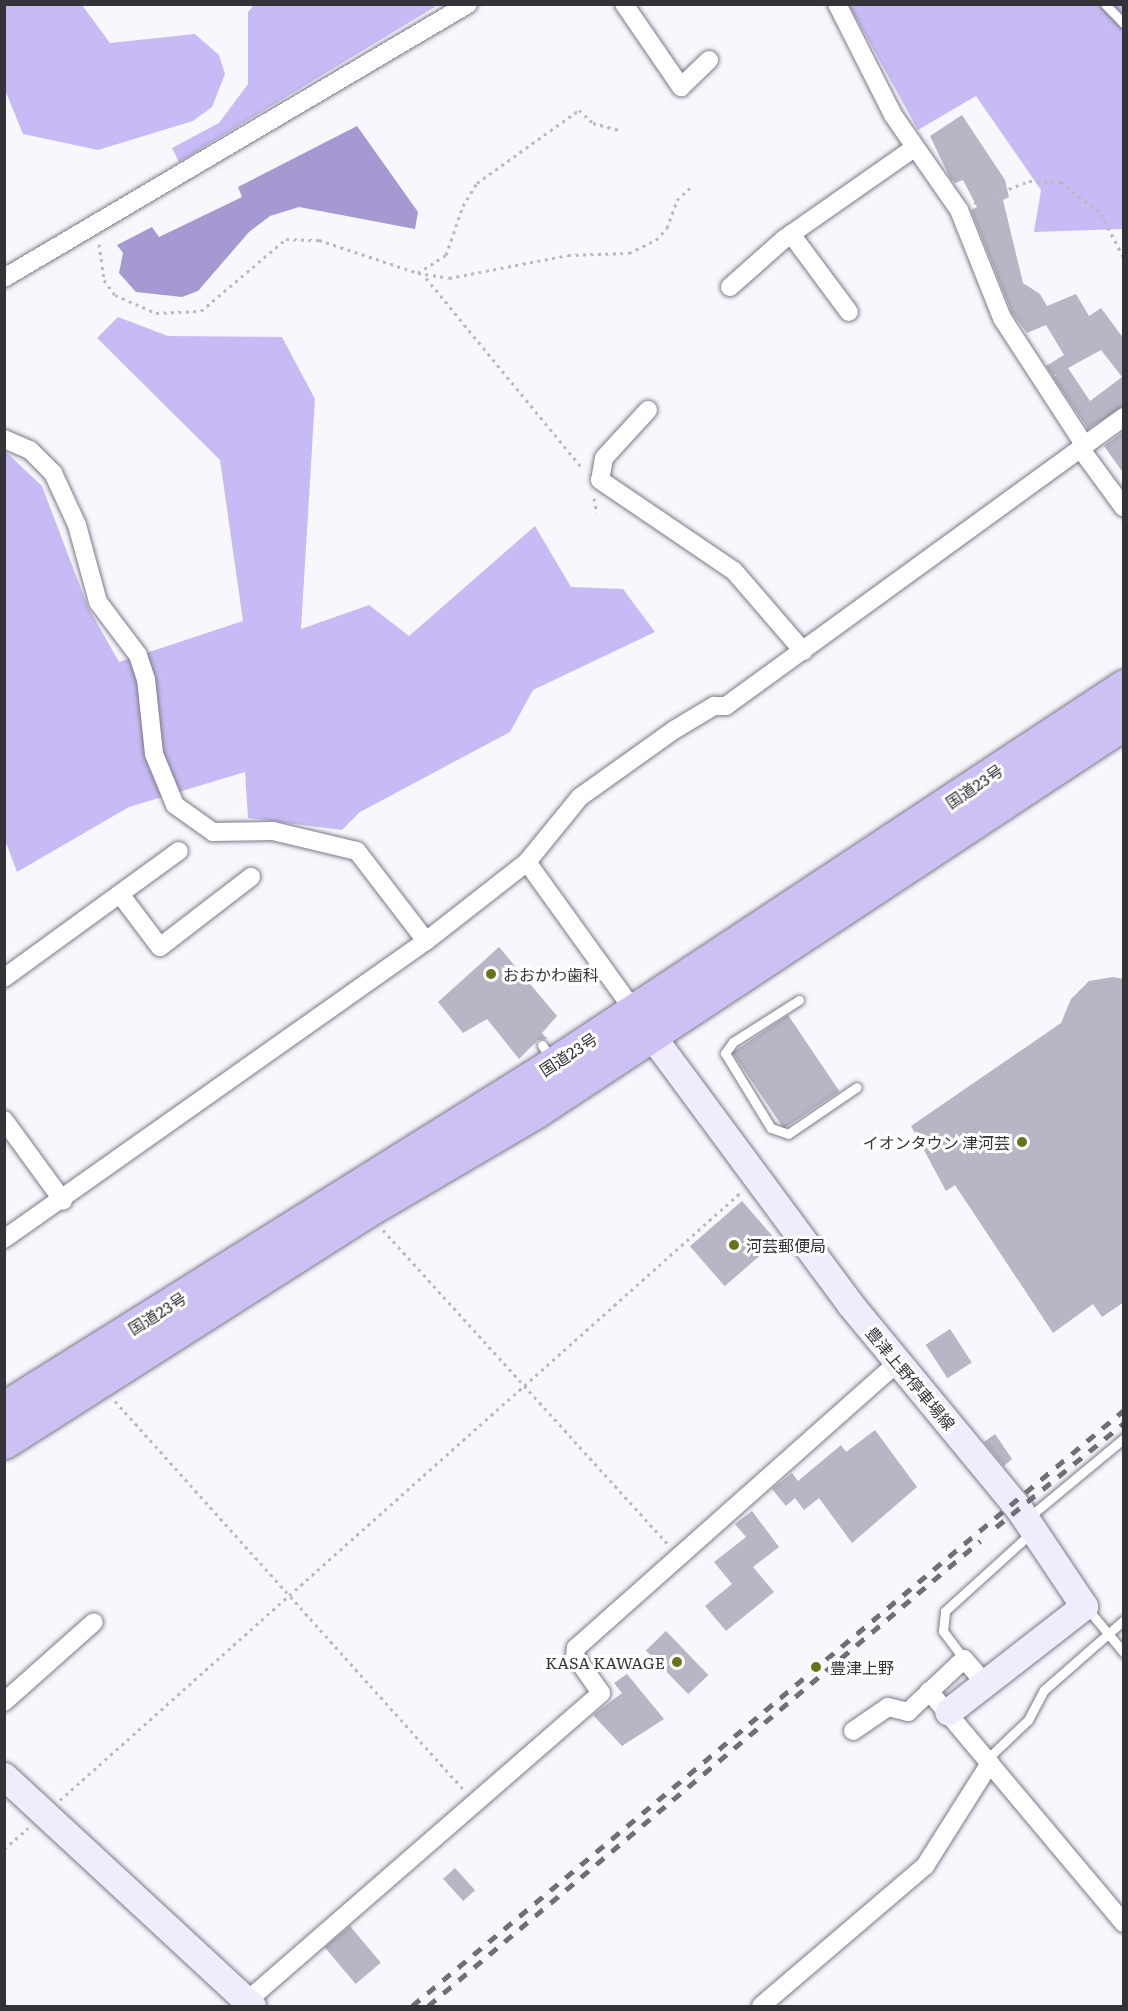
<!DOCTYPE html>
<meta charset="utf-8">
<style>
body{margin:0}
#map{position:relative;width:1128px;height:2011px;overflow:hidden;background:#f8f7fd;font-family:Literata,"Noto Sans JP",serif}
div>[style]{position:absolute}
.forest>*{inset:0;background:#c8bbf5}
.water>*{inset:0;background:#a698d0}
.building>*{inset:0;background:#b8b5c4;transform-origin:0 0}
.path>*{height:3px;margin-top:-1.5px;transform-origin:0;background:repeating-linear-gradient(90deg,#bab9bf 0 3px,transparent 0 7.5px)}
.roads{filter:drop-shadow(0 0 2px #7c7987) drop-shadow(0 0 2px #7c7987)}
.lane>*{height:9px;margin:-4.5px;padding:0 4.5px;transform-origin:4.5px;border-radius:4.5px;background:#fff}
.street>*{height:18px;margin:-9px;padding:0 9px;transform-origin:9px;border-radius:9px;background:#fff}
.secondary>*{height:27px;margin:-13.5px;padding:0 13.5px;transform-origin:13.5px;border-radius:13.5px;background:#f0ecfc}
.highway>*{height:33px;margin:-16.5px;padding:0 16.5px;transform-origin:16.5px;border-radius:16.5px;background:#cdc1f4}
.rail>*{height:4.5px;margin-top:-2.25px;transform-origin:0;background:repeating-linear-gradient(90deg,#706f75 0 10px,transparent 0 20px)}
.dots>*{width:16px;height:16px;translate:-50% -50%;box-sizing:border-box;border:3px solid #fff;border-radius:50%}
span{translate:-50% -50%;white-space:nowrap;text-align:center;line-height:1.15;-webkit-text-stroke:6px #fff;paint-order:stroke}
.street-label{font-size:16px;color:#343339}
.poi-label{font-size:16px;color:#343339}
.left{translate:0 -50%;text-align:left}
.right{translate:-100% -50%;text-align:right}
.frame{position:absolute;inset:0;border:6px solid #343339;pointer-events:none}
</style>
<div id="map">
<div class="forest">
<i style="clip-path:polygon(4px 5px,82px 5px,110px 43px,195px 34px,219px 55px,225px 74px,212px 107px,193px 121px,98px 150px,23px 134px,5px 90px)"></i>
<i style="clip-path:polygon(254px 5px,254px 4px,438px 5px,179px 162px,172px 148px,219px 123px,248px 84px,248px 12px)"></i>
<i style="clip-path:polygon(849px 5px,1123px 5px,1123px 229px,1034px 232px,1041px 190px,976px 96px,918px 130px)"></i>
<i style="clip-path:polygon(118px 317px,168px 336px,282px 337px,315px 399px,301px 629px,369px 605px,409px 636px,535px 526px,571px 587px,623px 589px,655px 632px,533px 690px,510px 732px,360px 812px,342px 830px,248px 818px,245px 772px,129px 807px,17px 872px,5px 840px,5px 451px,42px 486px,88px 607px,119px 662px,243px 621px,220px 460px,97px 338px)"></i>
</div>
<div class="water">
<i style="clip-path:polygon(357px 126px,418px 212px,415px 229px,299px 207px,270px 216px,249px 232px,198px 291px,182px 297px,136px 292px,119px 273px,123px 253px,117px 245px,152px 227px,159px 237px,242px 197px,238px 187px)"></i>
</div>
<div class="building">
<i style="clip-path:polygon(evenodd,962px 115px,1005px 180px,1009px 197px,1003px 200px,1023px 283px,1040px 294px,1047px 306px,1076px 294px,1089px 316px,1101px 308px,1124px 339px,1124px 406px,1088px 429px,1053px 377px,1059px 373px,1053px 376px,1046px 366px,1064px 355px,1046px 325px,1027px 333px,1012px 313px,971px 210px,977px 207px,963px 180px,955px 183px,950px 178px,930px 136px,962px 115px,1101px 350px,1122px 377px,1090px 401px,1068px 368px,1101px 350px)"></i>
<i style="clip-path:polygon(1124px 431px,1124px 474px,1104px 446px)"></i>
<i style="clip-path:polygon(499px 947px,557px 1016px,542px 1033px,547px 1039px,538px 1040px,519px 1059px,487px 1019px,463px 1033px,438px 1002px)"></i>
<i style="clip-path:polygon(1113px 977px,1124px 979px,1124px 1302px,1102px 1317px,1093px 1304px,1053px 1333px,955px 1185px,946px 1191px,911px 1126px,1061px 1023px,1071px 999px,1089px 981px)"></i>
<i style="left:788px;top:1015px;width:92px;height:67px;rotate:56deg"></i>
<i style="left:742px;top:1201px;width:53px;height:69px;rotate:49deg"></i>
<i style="left:950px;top:1329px;width:40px;height:29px;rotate:57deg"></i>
<i style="clip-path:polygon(875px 1430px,917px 1487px,852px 1543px,819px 1498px,804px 1510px,795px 1498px,786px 1506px,772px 1489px,792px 1473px,798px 1481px,841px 1445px,846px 1452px)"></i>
<i style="clip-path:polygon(995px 1434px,1012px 1459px,1004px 1466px,984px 1442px)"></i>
<i style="clip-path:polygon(752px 1511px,779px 1547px,753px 1567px,774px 1592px,726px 1631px,705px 1606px,732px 1584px,714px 1562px,746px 1537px,735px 1524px)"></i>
<i style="left:666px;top:1631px;width:61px;height:28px;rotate:46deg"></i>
<i style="clip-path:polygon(627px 1674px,664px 1719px,622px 1746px,593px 1715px,622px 1693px,614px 1683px)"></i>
<i style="left:455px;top:1868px;width:30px;height:16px;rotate:48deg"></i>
<i style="left:350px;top:1926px;width:48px;height:33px;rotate:50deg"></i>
</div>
<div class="path">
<i style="left:974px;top:203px;width:59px;rotate:-21.8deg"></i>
<i style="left:1029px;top:181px;width:32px;rotate:2deg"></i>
<i style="left:1061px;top:182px;width:51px;rotate:38.7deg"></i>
<i style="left:1101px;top:214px;width:50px;rotate:62.4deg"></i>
<i style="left:99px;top:244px;width:36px;rotate:82deg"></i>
<i style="left:104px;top:280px;width:19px;rotate:54deg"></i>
<i style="left:115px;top:295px;width:45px;rotate:23.7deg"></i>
<i style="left:156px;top:313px;width:45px;rotate:-2.5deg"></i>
<i style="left:201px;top:311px;width:111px;rotate:-40.3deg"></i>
<i style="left:286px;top:239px;width:33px;rotate:2deg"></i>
<i style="left:319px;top:240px;width:104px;rotate:18.4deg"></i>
<i style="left:418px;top:273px;width:33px;rotate:-33deg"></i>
<i style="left:446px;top:255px;width:52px;rotate:-70.9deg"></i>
<i style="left:463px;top:206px;width:27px;rotate:-59deg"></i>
<i style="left:477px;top:183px;width:125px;rotate:-35.6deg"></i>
<i style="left:579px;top:110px;width:19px;rotate:43deg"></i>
<i style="left:593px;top:123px;width:28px;rotate:15deg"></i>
<i style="left:418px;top:273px;width:31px;rotate:9deg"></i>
<i style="left:449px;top:278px;width:121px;rotate:-10.9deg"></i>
<i style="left:568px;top:255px;width:61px;rotate:-1.9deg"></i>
<i style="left:629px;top:253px;width:30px;rotate:-26deg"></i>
<i style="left:656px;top:240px;width:16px;rotate:-47deg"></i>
<i style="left:667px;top:228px;width:30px;rotate:-70deg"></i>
<i style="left:677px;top:200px;width:22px;rotate:-43deg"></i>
<i style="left:426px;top:278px;width:247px;rotate:50.6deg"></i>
<i style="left:594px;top:498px;width:15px;rotate:79deg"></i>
<i style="left:383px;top:1230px;width:423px;rotate:47.8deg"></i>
<i style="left:115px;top:1401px;width:521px;rotate:48.11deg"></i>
<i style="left:60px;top:1800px;width:912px;rotate:-41.75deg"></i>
<i style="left:4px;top:1849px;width:32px;rotate:-41deg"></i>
</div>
<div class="roads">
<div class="lane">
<i style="left:1105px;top:4px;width:28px;rotate:46deg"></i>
<i style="left:799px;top:1000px;width:78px;rotate:147.5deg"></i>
<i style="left:733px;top:1042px;width:14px;rotate:126deg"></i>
<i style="left:725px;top:1053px;width:88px;rotate:58.5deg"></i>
<i style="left:771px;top:1128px;width:18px;rotate:19deg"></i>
<i style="left:788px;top:1134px;width:83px;rotate:-34.3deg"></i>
<i style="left:542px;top:1045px;width:17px;rotate:57deg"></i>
<i style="left:1029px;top:1517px;width:124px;rotate:-39.7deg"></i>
<i style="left:1086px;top:1607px;width:60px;rotate:50.4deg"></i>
<i style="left:964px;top:1659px;width:35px;rotate:-127deg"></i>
<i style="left:943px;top:1631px;width:20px;rotate:-84deg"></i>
<i style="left:945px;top:1611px;width:118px;rotate:-42.2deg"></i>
<i style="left:987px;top:1759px;width:57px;rotate:-43.6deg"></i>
<i style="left:1028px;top:1720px;width:34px;rotate:-62deg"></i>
<i style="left:1044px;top:1690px;width:106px;rotate:-41.2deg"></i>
</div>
<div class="street">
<i style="left:624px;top:4px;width:101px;rotate:55.5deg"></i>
<i style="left:681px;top:87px;width:39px;rotate:-44deg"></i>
<i style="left:837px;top:4px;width:124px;rotate:63.2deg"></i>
<i style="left:893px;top:115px;width:116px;rotate:55.2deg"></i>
<i style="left:959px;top:210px;width:116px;rotate:68.3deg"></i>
<i style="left:1002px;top:318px;width:153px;rotate:57deg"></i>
<i style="left:791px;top:234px;width:97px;rotate:53.4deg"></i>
<i style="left:4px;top:278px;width:539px;rotate:-30.56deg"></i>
<i style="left:730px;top:287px;width:72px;rotate:-41.6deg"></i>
<i style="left:784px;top:239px;width:159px;rotate:-35deg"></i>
<i style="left:648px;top:410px;width:65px;rotate:132.5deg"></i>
<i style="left:604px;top:458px;width:22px;rotate:100deg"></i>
<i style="left:600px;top:480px;width:162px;rotate:34.2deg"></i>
<i style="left:734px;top:571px;width:106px;rotate:49.2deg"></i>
<i style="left:4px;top:439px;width:28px;rotate:23deg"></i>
<i style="left:30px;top:450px;width:33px;rotate:45deg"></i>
<i style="left:53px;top:473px;width:57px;rotate:65.2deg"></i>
<i style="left:77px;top:525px;width:80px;rotate:74.7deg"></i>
<i style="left:98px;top:602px;width:66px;rotate:53deg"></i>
<i style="left:138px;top:655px;width:25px;rotate:72deg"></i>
<i style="left:146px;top:679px;width:75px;rotate:83.9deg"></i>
<i style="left:154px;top:754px;width:55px;rotate:67.6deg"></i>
<i style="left:175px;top:805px;width:47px;rotate:35.4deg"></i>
<i style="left:213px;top:832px;width:60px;rotate:-1deg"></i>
<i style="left:273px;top:831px;width:86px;rotate:13.4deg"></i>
<i style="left:357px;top:851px;width:113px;rotate:52.5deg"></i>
<i style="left:1080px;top:448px;width:74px;rotate:53.7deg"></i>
<i style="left:527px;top:862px;width:183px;rotate:54.3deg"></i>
<i style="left:120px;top:894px;width:66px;rotate:53deg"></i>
<i style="left:160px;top:947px;width:115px;rotate:-37.6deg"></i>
<i style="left:4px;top:978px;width:216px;rotate:-36deg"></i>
<i style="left:4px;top:1120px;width:100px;rotate:53.9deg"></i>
<i style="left:4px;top:1239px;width:517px;rotate:-35.23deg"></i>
<i style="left:426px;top:941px;width:128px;rotate:-38deg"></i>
<i style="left:527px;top:862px;width:84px;rotate:-50.8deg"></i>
<i style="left:580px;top:797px;width:115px;rotate:-35.5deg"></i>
<i style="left:674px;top:730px;width:47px;rotate:-31deg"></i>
<i style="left:714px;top:706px;width:12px"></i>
<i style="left:726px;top:706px;width:492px;rotate:-36deg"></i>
<i style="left:929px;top:1691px;width:303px;rotate:50deg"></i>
<i style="left:4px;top:1702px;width:120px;rotate:-41.6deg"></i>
<i style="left:853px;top:1731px;width:42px;rotate:-34.4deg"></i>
<i style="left:888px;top:1707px;width:21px;rotate:14deg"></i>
<i style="left:908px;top:1712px;width:77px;rotate:-43.4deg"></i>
<i style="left:964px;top:1659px;width:28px;rotate:49deg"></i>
<i style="left:247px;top:2001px;width:469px;rotate:-41deg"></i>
<i style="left:601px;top:1693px;width:45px;rotate:-125.1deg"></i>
<i style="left:575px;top:1656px;width:8px;rotate:-83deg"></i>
<i style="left:576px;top:1648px;width:431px;rotate:-41.6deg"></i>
<i style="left:761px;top:2006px;width:216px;rotate:-40.5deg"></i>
<i style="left:925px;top:1866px;width:122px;rotate:-57.7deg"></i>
</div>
<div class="secondary">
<i style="left:640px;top:1020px;width:353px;rotate:53.5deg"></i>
<i style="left:850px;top:1304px;width:266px;rotate:50.5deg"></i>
<i style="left:1019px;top:1509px;width:117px;rotate:56.2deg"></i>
<i style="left:1084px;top:1606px;width:172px;rotate:142.1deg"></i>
<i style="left:4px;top:1776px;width:338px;rotate:42.8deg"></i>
</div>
<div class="highway">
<i style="left:4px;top:1408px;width:648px;rotate:-32.07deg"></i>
<i style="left:553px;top:1064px;width:685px;rotate:-33.5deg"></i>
<i style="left:4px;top:1442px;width:432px;rotate:-32.5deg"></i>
<i style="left:368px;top:1210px;width:194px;rotate:-30.4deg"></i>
<i style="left:535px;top:1112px;width:706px;rotate:-33.44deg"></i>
</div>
</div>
<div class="rail">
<i style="left:996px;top:1527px;width:165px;rotate:-39.1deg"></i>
<i style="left:412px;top:2006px;width:929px;rotate:-39.93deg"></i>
<i style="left:428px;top:2006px;width:722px;rotate:-40.11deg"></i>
</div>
<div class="dots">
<i style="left:491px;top:974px;background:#697119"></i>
<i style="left:1022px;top:1142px;background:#697119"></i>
<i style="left:734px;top:1245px;background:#697119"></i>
<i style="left:677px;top:1662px;background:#697119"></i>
<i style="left:816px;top:1667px;background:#697119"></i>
</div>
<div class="street-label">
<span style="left:974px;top:786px;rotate:-34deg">国道23号</span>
<span style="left:568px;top:1054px;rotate:-33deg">国道23号</span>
<span style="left:157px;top:1313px;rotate:-32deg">国道23号</span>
<span style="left:911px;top:1378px;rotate:50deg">豊津上野停車場線</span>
</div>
<div class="poi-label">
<span class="left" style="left:503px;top:974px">おおかわ歯科</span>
<span class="right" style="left:1010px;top:1142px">イオンタウン 津河芸</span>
<span class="left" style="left:746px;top:1245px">河芸郵便局</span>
<span class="right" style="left:665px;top:1662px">KASA KAWAGE</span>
<span class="left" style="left:830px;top:1667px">豊津上野</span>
</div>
<div class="frame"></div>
</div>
